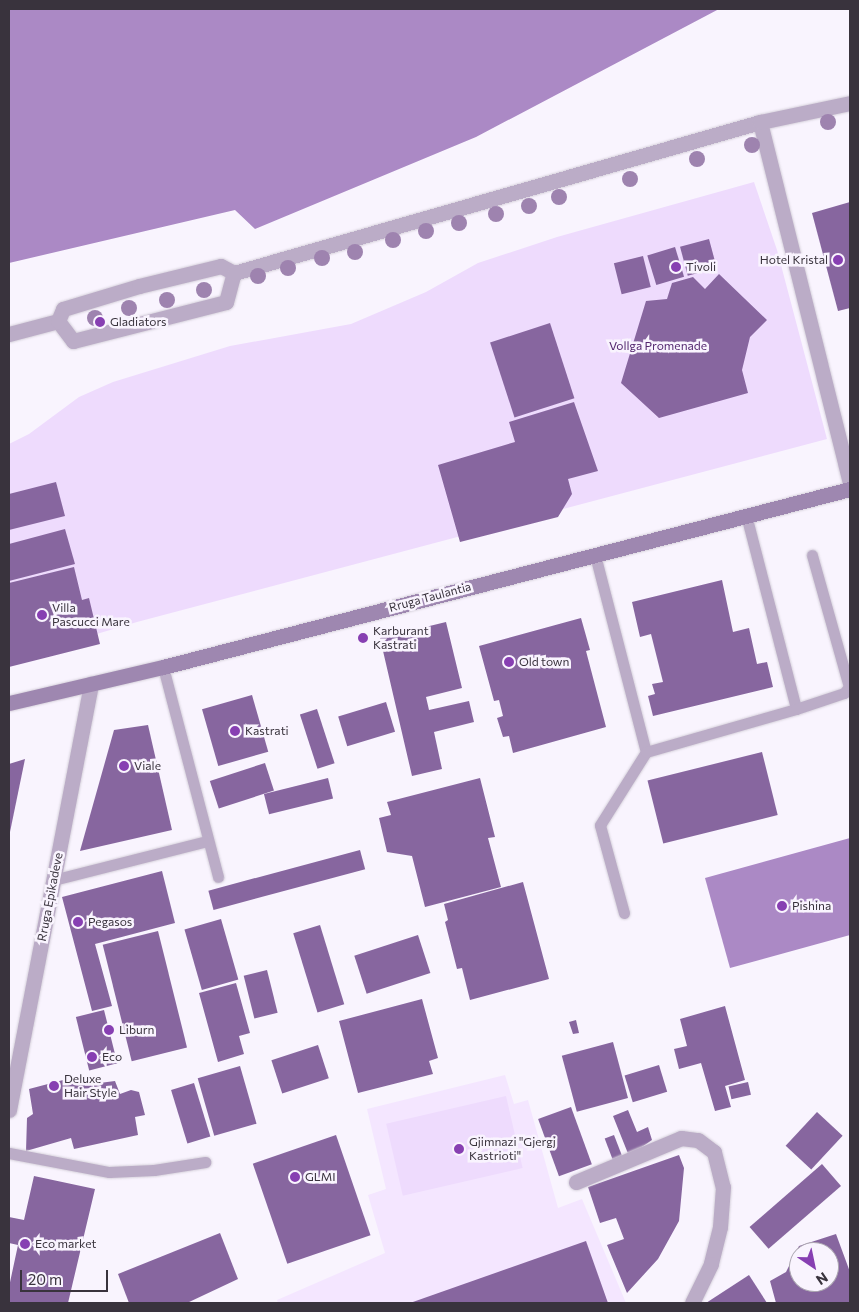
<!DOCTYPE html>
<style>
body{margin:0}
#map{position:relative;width:859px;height:1312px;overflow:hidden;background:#f9f4fe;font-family:Commissioner,sans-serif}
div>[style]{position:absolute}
.built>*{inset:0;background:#f4e6ff}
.green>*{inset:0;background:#eedbfd;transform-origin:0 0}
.water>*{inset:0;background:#ab89c5}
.building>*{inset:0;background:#87669f;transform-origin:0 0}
.roads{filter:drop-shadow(0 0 1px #d6d1db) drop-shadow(0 0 1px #d6d1db)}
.lane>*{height:11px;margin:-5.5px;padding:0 5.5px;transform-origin:5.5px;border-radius:5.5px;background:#bbacc7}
.street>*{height:15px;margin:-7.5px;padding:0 7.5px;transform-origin:7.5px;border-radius:7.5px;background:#bbacc7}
.secondary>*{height:15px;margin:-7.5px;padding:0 7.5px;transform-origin:7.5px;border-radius:7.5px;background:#9e87b0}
.trees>*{width:16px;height:16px;margin:-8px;border-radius:50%;background:#9e83af}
.dots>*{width:14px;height:14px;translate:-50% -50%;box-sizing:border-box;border:2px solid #f9f4fe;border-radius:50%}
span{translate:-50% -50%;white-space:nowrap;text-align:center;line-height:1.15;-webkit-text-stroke:5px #f9f4fe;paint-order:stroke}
.poi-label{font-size:12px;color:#39333d}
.right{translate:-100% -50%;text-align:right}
.left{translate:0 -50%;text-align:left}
.park-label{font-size:12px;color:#54276f}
.street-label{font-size:12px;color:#39333d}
.frame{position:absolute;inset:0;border:10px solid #39333d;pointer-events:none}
.north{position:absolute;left:789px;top:1242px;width:50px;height:50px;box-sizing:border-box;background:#f9f4fe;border:1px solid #aca7b1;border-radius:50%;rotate:146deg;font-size:14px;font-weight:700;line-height:20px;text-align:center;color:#39333d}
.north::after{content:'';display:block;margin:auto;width:18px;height:22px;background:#873fb2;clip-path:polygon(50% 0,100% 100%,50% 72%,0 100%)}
.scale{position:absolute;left:20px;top:1270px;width:88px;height:22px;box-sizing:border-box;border:2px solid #39333d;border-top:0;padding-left:6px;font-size:15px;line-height:18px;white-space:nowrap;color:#39333d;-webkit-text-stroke:4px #f9f4fe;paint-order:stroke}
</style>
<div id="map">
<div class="built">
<i style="clip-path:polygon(505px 1075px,514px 1104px,528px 1100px,558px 1208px,582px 1199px,626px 1303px,278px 1303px,277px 1300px,385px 1253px,368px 1195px,386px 1189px,367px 1109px)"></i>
</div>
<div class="green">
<i style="clip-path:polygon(754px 182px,777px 250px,827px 439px,137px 622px,9px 660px,9px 444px,29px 434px,79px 397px,113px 382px,230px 346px,351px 324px,426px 292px,478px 263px,557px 237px)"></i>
<i style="left:506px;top:1096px;width:74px;height:123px;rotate:77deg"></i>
</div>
<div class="water">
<i style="clip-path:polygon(9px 9px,719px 9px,476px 137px,255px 229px,235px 210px,9px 263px)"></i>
<i style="clip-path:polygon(850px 838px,850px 935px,730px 968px,705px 878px)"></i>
</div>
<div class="building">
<i style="clip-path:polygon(850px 202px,850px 308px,838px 311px,812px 213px)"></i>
<i style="left:709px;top:239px;width:30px;height:30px;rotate:75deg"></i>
<i style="left:675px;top:247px;width:31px;height:29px;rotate:73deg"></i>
<i style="left:643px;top:256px;width:32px;height:30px;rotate:76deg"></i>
<i style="clip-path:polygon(719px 274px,767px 320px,750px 337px,742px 370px,748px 393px,659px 418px,621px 383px,646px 301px,667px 299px,672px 283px,693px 277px,705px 289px)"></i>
<i style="left:550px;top:323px;width:79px;height:63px;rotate:72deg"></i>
<i style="clip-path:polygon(574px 402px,598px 471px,568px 479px,572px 494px,558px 517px,460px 542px,438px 465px,515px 442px,509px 422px)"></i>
<i style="clip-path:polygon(56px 482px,65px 516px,9px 530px,9px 494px)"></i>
<i style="clip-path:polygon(65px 529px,75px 564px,9px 581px,9px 544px)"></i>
<i style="clip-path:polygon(74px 567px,82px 600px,89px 598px,100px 644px,9px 667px,9px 583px)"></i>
<i style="clip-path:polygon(722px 580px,733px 632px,749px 628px,757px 664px,767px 662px,773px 687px,653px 716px,648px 696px,655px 694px,652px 684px,663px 682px,651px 634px,640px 637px,632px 602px)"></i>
<i style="clip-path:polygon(581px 618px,590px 650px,586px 651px,606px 727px,513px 753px,509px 736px,503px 737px,497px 718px,503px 716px,499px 700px,494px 701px,479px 646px)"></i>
<i style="clip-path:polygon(446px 622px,462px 688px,426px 697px,429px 710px,469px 701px,474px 722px,434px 732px,442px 769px,412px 776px,380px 638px)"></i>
<i style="left:252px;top:695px;width:59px;height:52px;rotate:74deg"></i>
<i style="left:386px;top:702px;width:31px;height:50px;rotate:73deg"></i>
<i style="left:317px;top:709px;width:57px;height:18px;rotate:72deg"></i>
<i style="clip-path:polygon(148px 725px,172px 830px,80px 851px,114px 730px)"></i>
<i style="left:762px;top:752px;width:65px;height:118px;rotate:76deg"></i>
<i style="clip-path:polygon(25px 759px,10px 832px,9px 832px,9px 764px)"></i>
<i style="left:265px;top:763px;width:29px;height:58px;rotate:72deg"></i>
<i style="left:328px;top:778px;width:21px;height:66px;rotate:76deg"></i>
<i style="clip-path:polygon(480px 778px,495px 837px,488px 838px,501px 887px,425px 907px,412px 856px,387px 852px,379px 818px,391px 815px,387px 802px)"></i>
<i style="left:360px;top:850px;width:20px;height:157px;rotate:75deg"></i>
<i style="clip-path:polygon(162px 871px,175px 923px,95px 944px,112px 1006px,92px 1011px,62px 897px)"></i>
<i style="clip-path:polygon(523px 882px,549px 979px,470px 1000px,462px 968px,457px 969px,445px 922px,448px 920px,444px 904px)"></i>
<i style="left:221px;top:919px;width:63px;height:38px;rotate:74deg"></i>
<i style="left:320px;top:925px;width:83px;height:28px;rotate:73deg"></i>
<i style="left:158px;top:931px;width:120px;height:57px;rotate:76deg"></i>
<i style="left:418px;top:935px;width:40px;height:67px;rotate:72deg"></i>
<i style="left:267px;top:970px;width:44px;height:24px;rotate:76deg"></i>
<i style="clip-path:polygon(236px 983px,250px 1033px,239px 1036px,244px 1054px,218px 1062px,199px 993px)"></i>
<i style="clip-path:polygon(422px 999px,438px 1058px,429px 1061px,433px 1074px,358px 1093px,339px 1021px)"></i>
<i style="clip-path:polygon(725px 1006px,745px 1080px,725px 1086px,731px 1107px,715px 1111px,701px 1063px,679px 1069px,674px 1049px,687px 1046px,680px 1019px)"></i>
<i style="left:104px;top:1010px;width:55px;height:29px;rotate:76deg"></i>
<i style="clip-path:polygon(576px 1020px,579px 1033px,573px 1034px,569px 1022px)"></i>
<i style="left:613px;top:1042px;width:58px;height:53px;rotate:75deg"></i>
<i style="left:318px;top:1045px;width:35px;height:49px;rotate:72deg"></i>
<i style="left:659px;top:1065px;width:28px;height:36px;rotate:73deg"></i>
<i style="left:240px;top:1066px;width:60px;height:44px;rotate:74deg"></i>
<i style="clip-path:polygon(82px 1075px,84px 1085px,115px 1081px,120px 1094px,131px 1090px,139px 1092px,145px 1115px,135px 1117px,138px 1135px,74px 1149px,71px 1138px,26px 1151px,27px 1118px,33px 1114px,29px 1089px)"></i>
<i style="left:748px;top:1082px;width:13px;height:20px;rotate:77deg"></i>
<i style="left:194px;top:1083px;width:56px;height:24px;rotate:73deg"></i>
<i style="left:571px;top:1107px;width:61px;height:35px;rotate:70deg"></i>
<i style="clip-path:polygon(628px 1110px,637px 1132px,648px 1127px,652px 1140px,629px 1156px,613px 1116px)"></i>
<i style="left:817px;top:1112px;width:35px;height:46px;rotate:43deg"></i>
<i style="left:336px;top:1135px;width:106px;height:88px;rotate:71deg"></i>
<i style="left:614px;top:1135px;width:25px;height:10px;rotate:69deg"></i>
<i style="clip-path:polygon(679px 1155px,684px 1168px,679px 1221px,658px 1259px,627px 1293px,607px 1245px,624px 1239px,616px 1218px,600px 1223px,588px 1187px)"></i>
<i style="left:822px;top:1164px;width:29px;height:96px;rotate:49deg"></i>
<i style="clip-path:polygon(34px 1176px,95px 1189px,68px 1303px,9px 1303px,9px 1287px,18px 1245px,9px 1243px,9px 1217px,24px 1220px)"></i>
<i style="clip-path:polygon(220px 1233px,238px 1279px,187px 1303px,129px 1303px,118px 1274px)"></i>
<i style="clip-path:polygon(evenodd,836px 1234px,850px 1272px,850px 1303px,776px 1303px,770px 1281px,786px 1272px,799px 1246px,836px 1234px,799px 1252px,829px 1252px,829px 1282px,799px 1282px,799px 1252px)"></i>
<i style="clip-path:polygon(586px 1241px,608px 1303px,410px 1303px)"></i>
<i style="clip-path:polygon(749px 1275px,767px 1303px,706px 1303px)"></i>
</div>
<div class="roads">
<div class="lane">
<i style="left:746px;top:515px;width:200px;rotate:75.5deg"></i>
<i style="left:595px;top:555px;width:203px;rotate:75.5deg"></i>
<i style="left:163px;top:667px;width:217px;rotate:75.3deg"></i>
<i style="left:53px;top:880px;width:159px;rotate:-14.2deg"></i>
<i style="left:624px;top:913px;width:91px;rotate:-105.3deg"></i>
<i style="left:600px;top:825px;width:86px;rotate:-57.8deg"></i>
<i style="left:646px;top:752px;width:156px;rotate:-16deg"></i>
<i style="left:796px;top:709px;width:51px;rotate:-18.4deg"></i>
<i style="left:844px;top:693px;width:8px;rotate:-50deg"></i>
<i style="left:849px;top:687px;width:137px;rotate:-105.7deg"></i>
<i style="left:9px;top:1153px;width:102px;rotate:10.8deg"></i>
<i style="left:109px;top:1172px;width:45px;rotate:-2.5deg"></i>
<i style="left:154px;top:1170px;width:52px;rotate:-8.9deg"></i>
</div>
<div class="street">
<i style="left:760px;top:122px;width:373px;rotate:76deg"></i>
<i style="left:58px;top:321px;width:25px;rotate:53deg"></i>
<i style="left:73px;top:341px;width:158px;rotate:-14.3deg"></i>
<i style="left:226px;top:302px;width:30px;rotate:-75deg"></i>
<i style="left:9px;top:334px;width:51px;rotate:-14.9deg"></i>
<i style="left:58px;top:321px;width:13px;rotate:-67deg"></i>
<i style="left:63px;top:309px;width:79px;rotate:-16.8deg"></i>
<i style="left:139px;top:286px;width:84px;rotate:-13.7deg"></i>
<i style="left:221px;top:266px;width:15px;rotate:28deg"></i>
<i style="left:234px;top:273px;width:547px;rotate:-16.02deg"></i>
<i style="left:760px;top:122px;width:92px;rotate:-11.9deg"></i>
<i style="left:9px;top:1110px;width:434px;rotate:-79.1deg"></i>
<i style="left:576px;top:1182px;width:114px;rotate:-22.7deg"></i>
<i style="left:681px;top:1138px;width:17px;rotate:7deg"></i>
<i style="left:698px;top:1140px;width:20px;rotate:37deg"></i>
<i style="left:714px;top:1152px;width:36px;rotate:76deg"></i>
<i style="left:723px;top:1187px;width:40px;rotate:94.3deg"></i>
<i style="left:720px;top:1227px;width:38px;rotate:104deg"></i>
<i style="left:711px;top:1264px;width:43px;rotate:116deg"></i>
</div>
<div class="secondary">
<i style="left:9px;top:703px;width:158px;rotate:-13.2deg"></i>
<i style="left:163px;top:667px;width:710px;rotate:-14.53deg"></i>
</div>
</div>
<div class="trees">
<i style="left:828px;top:122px"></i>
<i style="left:752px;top:145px"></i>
<i style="left:697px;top:159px"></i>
<i style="left:630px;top:179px"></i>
<i style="left:559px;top:197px"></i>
<i style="left:529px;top:206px"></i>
<i style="left:496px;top:214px"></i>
<i style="left:459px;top:223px"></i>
<i style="left:426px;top:231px"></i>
<i style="left:393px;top:240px"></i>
<i style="left:355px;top:252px"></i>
<i style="left:322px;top:258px"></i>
<i style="left:288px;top:268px"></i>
<i style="left:258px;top:276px"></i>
<i style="left:204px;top:290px"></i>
<i style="left:167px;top:300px"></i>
<i style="left:129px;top:308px"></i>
<i style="left:95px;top:318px"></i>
</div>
<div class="dots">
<i style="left:838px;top:260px;background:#873fb2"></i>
<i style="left:676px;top:267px;background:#873fb2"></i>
<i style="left:100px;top:322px;background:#873fb2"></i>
<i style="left:42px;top:615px;background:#873fb2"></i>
<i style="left:363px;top:638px;background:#873fb2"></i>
<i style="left:509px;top:662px;background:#873fb2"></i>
<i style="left:235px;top:731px;background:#873fb2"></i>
<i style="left:124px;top:766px;background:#873fb2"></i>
<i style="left:782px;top:906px;background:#873fb2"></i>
<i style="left:78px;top:922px;background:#873fb2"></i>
<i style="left:109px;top:1030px;background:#873fb2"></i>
<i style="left:92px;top:1057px;background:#873fb2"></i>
<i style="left:54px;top:1086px;background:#873fb2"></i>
<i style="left:459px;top:1149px;background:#873fb2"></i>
<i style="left:295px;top:1177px;background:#873fb2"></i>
<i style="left:25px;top:1244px;background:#873fb2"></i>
</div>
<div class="poi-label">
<span class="right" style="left:828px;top:260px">Hotel Kristal</span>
<span class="left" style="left:686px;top:267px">Tivoli</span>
<span class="left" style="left:110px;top:322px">Gladiators</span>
<span class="left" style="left:52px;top:615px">Villa<br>Pascucci Mare</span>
<span class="left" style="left:373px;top:638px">Karburant<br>Kastrati</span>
<span class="left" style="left:519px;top:662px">Old town</span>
<span class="left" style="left:245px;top:731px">Kastrati</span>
<span class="left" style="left:134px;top:766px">Viale</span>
<span class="left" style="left:792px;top:906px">Pishina</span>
<span class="left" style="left:88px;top:922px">Pegasos</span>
<span class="left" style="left:119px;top:1030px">Liburn</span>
<span class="left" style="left:102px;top:1057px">Eco</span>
<span class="left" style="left:64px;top:1086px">Deluxe<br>Hair Style</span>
<span class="left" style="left:469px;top:1149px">Gjimnazi "Gjergj<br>Kastrioti"</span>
<span class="left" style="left:305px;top:1177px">GLMI</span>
<span class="left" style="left:35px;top:1244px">Eco market</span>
</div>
<div class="park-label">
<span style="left:658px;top:346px">Vollga Promenade</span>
</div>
<div class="street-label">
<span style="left:430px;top:597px;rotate:-15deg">Rruga Taulantia</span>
<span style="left:50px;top:897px;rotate:-79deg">Rruga Epikadeve</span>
</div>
<div class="frame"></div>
<div class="north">N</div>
<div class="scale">20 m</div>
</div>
